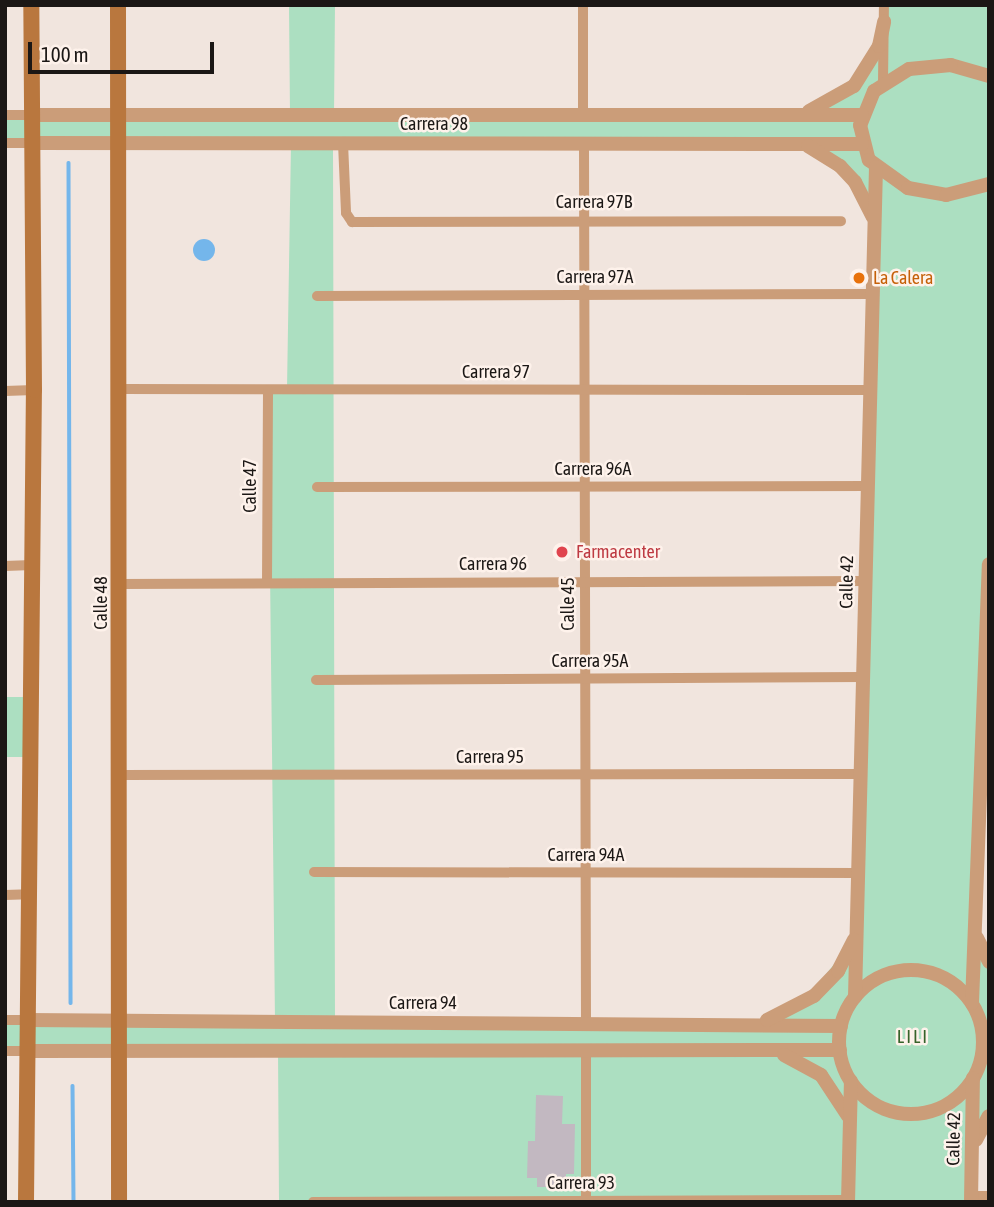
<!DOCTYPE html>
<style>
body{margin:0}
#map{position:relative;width:994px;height:1207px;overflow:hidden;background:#f1e5de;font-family:"Asap Condensed",sans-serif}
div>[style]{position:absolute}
.green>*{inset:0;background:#acdfc1;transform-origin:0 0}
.water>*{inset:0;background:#74b6eb}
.round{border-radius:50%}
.stream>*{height:3.5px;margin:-1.75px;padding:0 1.75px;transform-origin:1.75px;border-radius:1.75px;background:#74b6eb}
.building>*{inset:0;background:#c2b8c1}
.minor>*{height:10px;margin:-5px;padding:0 5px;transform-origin:5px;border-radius:5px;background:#cb9d79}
.tertiary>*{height:14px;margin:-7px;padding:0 7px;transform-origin:7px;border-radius:7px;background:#cb9d79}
.tertiary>.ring{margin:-7px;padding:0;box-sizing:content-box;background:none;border:14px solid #cb9d79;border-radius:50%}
.secondary>*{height:16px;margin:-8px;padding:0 8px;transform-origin:8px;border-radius:8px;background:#b9773e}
.dots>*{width:19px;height:19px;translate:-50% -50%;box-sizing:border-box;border:4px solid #fef2eb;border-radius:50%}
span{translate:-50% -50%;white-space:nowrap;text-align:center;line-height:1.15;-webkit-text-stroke:5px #fef2eb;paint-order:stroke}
.street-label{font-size:18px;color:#1b1715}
.food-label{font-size:18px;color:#c56008}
.left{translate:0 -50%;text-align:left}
.health-label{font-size:18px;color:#be3a42}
.neighbourhood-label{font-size:19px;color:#36632a;letter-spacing:2px}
.frame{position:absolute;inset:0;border:7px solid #1b1715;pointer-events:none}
.scale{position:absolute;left:28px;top:42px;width:186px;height:32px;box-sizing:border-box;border:4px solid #1b1715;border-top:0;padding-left:9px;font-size:21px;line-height:24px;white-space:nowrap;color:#1b1715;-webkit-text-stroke:5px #fef2eb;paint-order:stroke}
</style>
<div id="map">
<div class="green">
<i style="clip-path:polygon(evenodd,289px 5px,335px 5px,334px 115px,812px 111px,869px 67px,884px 5px,989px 5px,989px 564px,976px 935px,989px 962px,989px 1116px,974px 1145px,971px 1202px,279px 1202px,278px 1051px,5px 1051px,5px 1020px,275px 1021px,268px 390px,287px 389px,291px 143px,5px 143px,5px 115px,290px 115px,289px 5px,333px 144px,803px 144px,855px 182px,875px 221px,853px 941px,800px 1006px,752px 1024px,335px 1022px,333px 144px)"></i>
<i style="left:30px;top:697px;width:60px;height:25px;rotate:90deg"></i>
</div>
<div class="water">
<i class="round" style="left:193px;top:239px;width:22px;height:22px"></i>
</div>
<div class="stream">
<i style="left:69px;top:163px;width:840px;rotate:89.86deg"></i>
<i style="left:73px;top:1086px;width:116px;rotate:89.5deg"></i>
</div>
<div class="building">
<i style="clip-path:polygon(536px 1095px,563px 1096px,562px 1124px,575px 1124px,574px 1174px,566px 1174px,566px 1187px,537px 1187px,537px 1178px,527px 1178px,528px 1141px,535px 1141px)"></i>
</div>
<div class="minor">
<i style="left:583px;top:5px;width:110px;rotate:90deg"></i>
<i style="left:883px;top:82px;width:77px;rotate:-89.3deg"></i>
<i style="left:5px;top:115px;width:28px"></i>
<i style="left:5px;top:143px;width:28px"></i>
<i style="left:343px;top:143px;width:70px;rotate:87.5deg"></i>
<i style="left:346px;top:213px;width:11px;rotate:56deg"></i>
<i style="left:352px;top:222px;width:489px;rotate:-0.1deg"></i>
<i style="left:584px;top:143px;width:880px;rotate:89.87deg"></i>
<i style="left:317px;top:296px;width:556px;rotate:-0.21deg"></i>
<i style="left:120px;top:389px;width:751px;rotate:0.08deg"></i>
<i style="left:5px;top:391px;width:29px;rotate:-2deg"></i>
<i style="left:317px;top:487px;width:551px;rotate:-0.1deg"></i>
<i style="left:5px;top:566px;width:27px;rotate:-2deg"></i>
<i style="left:267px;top:583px;width:193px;rotate:-89.7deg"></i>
<i style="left:120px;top:584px;width:746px;rotate:-0.23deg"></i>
<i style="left:316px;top:680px;width:547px;rotate:-0.31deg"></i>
<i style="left:120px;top:775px;width:741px;rotate:-0.08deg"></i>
<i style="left:314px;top:872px;width:544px;rotate:0.11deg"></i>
<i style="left:5px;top:895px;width:23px;rotate:-2deg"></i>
<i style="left:5px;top:1020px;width:22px"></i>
<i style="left:5px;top:1051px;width:20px"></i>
<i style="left:586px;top:1051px;width:151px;rotate:90deg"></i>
<i style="left:971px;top:1196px;width:18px"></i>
<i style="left:313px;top:1202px;width:535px;rotate:-0.21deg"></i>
</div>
<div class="tertiary">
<i style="left:989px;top:76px;width:40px;rotate:-164deg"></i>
<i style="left:951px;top:65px;width:42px;rotate:174.6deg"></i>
<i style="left:909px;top:69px;width:41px;rotate:147.8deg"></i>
<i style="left:874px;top:91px;width:37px;rotate:112deg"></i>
<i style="left:860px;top:125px;width:36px;rotate:76deg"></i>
<i style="left:869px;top:160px;width:48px;rotate:35.7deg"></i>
<i style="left:908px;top:188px;width:39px;rotate:10deg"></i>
<i style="left:946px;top:195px;width:44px;rotate:-14.3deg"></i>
<i style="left:809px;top:111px;width:51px;rotate:-29.1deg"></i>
<i style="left:854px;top:86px;width:47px;rotate:-58deg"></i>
<i style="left:879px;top:46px;width:25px;rotate:-78deg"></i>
<i style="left:33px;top:115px;width:829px"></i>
<i style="left:33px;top:143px;width:829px;rotate:0.07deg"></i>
<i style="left:808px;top:146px;width:38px;rotate:32deg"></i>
<i style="left:840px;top:166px;width:22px;rotate:47deg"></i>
<i style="left:855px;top:182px;width:39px;rotate:63deg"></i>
<i style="left:977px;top:938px;width:27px;rotate:63deg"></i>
<i class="ring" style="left:839px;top:970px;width:130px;height:130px"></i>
<i style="left:855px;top:997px;width:830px;rotate:-88.55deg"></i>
<i style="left:972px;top:1003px;width:439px;rotate:-87.8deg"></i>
<i style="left:27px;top:1020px;width:814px;rotate:0.42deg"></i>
<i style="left:767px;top:1020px;width:53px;rotate:-27.1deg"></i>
<i style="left:814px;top:996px;width:35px;rotate:-46deg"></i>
<i style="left:838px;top:971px;width:35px;rotate:-63deg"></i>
<i style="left:25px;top:1051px;width:815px;rotate:-0.07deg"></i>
<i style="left:784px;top:1055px;width:42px;rotate:28.4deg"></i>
<i style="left:821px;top:1075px;width:49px;rotate:56.6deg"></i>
<i style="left:976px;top:1140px;width:27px;rotate:-62deg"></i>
<i style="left:848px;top:1202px;width:121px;rotate:-88.6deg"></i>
<i style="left:971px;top:1202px;width:124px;rotate:-89.1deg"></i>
</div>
<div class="secondary">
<i style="left:118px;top:5px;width:1197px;rotate:89.95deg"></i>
<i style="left:26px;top:1202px;width:812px;rotate:-89.44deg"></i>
<i style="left:34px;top:390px;width:385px;rotate:-90.4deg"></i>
</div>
<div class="dots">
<i style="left:859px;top:278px;background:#e8710a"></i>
<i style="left:562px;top:552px;background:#e0444e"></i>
</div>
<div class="street-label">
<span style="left:434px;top:124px">Carrera 98</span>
<span style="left:594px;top:202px">Carrera 97B</span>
<span style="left:595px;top:277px">Carrera 97A</span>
<span style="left:496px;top:372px">Carrera 97</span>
<span style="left:593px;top:469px">Carrera 96A</span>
<span style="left:250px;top:486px;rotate:-90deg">Calle 47</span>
<span style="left:493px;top:564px">Carrera 96</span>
<span style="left:847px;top:582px;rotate:-89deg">Calle 42</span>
<span style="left:101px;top:603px;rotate:-90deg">Calle 48</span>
<span style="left:568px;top:604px;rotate:-90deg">Calle 45</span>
<span style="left:590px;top:661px">Carrera 95A</span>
<span style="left:490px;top:757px">Carrera 95</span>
<span style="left:586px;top:855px">Carrera 94A</span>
<span style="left:423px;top:1003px">Carrera 94</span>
<span style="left:954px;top:1139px;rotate:-89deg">Calle 42</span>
<span style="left:581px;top:1183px">Carrera 93</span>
</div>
<div class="food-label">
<span class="left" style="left:873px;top:278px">La Calera</span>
</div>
<div class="health-label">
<span class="left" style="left:576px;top:552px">Farmacenter</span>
</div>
<div class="neighbourhood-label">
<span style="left:913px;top:1037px">LILI</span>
</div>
<div class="frame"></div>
<div class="scale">100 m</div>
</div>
